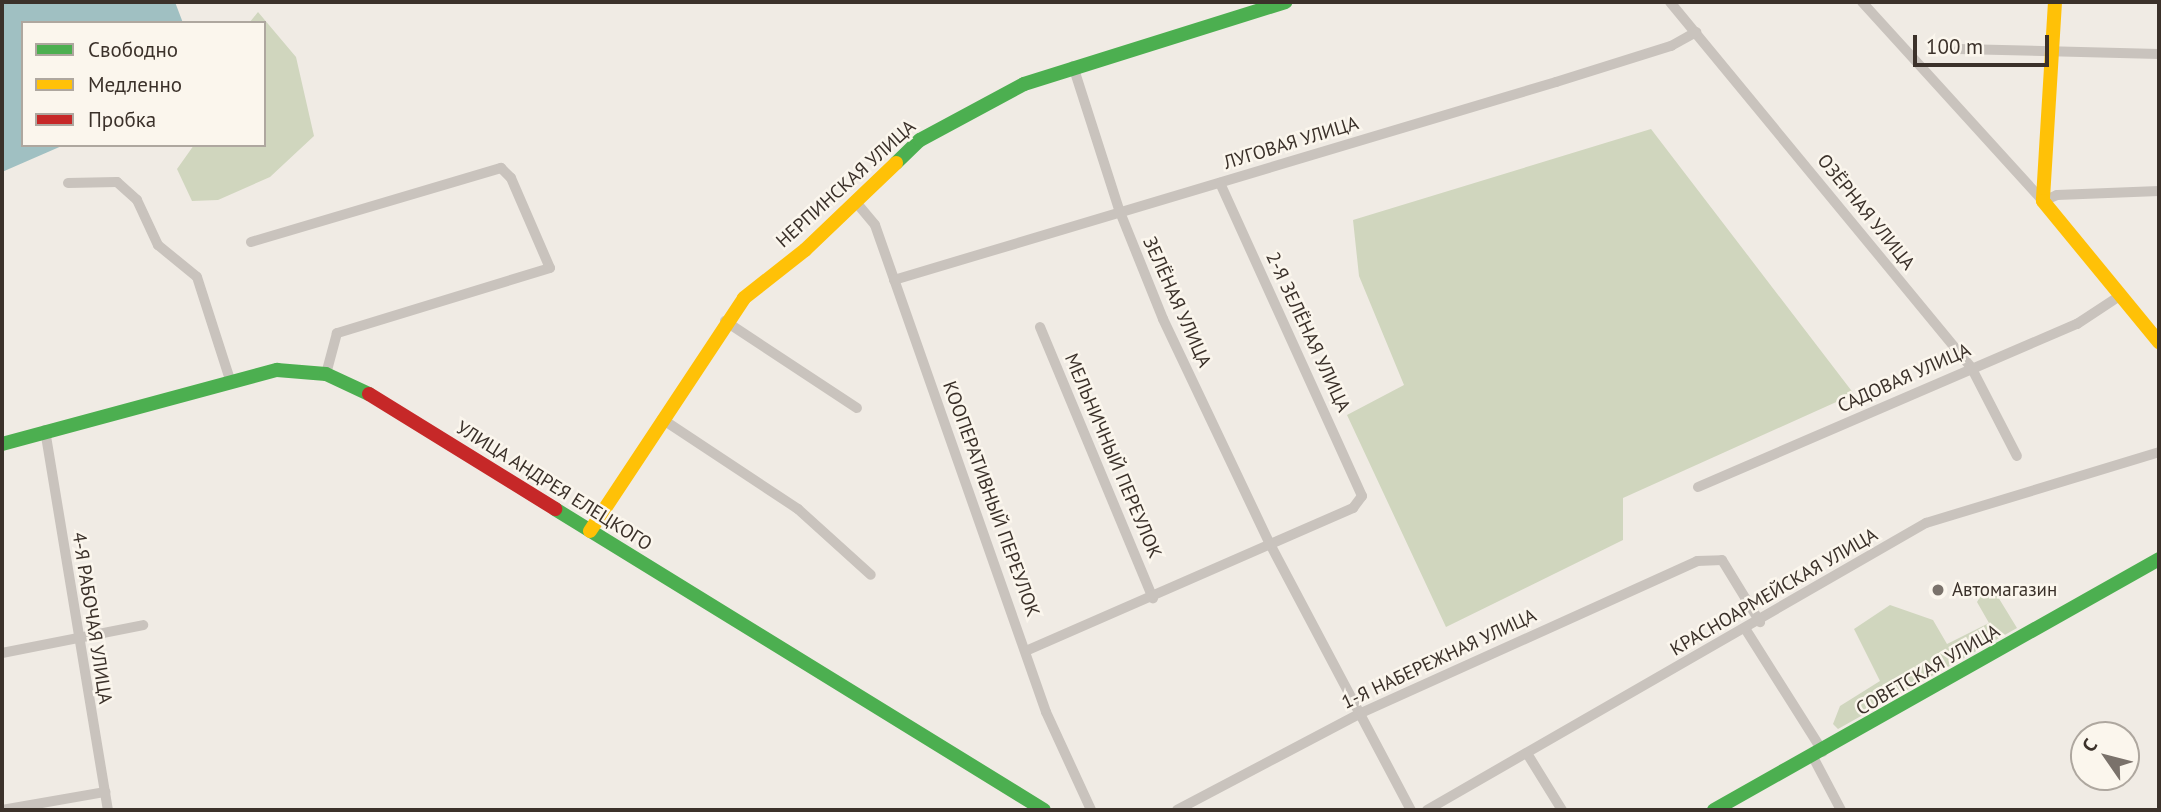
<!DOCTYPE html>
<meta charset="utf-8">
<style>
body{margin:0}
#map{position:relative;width:2161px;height:812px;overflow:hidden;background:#f0ebe4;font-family:"PT Sans",sans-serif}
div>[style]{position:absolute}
.green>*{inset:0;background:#d0d6be}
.water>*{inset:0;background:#a0c0c2}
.street>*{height:10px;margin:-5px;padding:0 5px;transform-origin:5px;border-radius:5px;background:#c9c3bd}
.fast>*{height:14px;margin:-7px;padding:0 7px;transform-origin:7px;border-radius:7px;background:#4caf50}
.slow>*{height:14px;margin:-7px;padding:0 7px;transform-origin:7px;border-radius:7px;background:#ffc107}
.jam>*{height:14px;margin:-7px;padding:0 7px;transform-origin:7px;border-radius:7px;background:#c62828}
.dots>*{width:19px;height:19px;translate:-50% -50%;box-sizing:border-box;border:4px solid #fbf6ed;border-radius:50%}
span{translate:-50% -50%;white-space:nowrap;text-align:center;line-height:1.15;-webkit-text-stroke:5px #fbf6ed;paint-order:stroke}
.street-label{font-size:19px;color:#3b312a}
.poi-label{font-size:19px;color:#3b312a}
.left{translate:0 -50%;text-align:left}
.frame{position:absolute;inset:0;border:4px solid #3b312a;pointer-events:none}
.legend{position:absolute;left:21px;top:21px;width:245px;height:126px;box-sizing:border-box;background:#fbf6ed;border:2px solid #aea79f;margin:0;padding:9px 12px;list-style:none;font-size:21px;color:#3b312a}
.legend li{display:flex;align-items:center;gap:14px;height:35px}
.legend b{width:35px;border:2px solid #aea79f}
.north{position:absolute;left:2070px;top:721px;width:70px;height:70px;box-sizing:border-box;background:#fbf6ed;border:2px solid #aea79f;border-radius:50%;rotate:305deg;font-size:19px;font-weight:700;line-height:28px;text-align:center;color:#3b312a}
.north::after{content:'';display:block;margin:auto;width:24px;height:32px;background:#7a726b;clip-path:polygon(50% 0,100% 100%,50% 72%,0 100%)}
.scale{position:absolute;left:1913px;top:35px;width:136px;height:32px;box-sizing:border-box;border:4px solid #3b312a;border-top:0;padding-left:9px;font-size:21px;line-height:24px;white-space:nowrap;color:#3b312a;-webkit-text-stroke:5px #fbf6ed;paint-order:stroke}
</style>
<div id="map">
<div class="green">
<i style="clip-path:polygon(258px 12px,296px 57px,314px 136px,270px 177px,218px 200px,192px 201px,177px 169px,194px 145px,264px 145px,264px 23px,249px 23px)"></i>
<i style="clip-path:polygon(1651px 129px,1854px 394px,1623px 498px,1623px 540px,1446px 627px,1347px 415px,1404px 385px,1359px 276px,1353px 220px)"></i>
<i style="clip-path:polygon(1983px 592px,1995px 592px,2017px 628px,1838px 729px,1833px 724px,1840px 706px,1880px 681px,1854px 629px,1890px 605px,1933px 620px,1947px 644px,1989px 623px,1977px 602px)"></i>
</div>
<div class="water">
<i style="clip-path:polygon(2px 2px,175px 2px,183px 23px,23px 23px,23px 145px,64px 145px,2px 172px)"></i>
</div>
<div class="street">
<i style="left:1670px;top:2px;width:473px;rotate:50.5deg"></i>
<i style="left:1971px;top:367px;width:100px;rotate:62.7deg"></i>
<i style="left:1862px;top:2px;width:269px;rotate:47.7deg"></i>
<i style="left:2043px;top:201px;width:15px;rotate:-23deg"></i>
<i style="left:2057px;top:195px;width:102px;rotate:-2.2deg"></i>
<i style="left:1959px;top:49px;width:200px;rotate:1.4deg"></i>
<i style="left:1073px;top:66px;width:153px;rotate:72.2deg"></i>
<i style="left:1120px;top:212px;width:115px;rotate:68.1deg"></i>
<i style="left:1163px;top:319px;width:249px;rotate:64.6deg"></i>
<i style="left:1270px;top:544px;width:301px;rotate:62.1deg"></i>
<i style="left:68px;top:183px;width:49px;rotate:-1.2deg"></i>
<i style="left:117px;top:182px;width:27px;rotate:42deg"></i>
<i style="left:137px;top:200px;width:50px;rotate:65deg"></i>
<i style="left:158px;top:245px;width:50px;rotate:39.4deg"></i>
<i style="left:197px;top:277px;width:108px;rotate:72.2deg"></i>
<i style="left:855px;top:201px;width:31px;rotate:50deg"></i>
<i style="left:875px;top:225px;width:516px;rotate:70.65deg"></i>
<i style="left:1046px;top:712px;width:108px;rotate:65.3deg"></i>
<i style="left:251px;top:242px;width:261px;rotate:-16.5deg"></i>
<i style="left:501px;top:168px;width:14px;rotate:45deg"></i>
<i style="left:511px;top:178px;width:98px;rotate:66.6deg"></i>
<i style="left:550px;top:268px;width:223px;rotate:163deg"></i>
<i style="left:337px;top:333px;width:42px;rotate:105deg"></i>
<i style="left:894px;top:280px;width:691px;rotate:-16.65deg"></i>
<i style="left:1556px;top:82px;width:121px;rotate:-17.4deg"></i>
<i style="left:1671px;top:46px;width:29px;rotate:-29deg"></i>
<i style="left:725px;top:321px;width:158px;rotate:33.4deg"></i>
<i style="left:1040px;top:327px;width:294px;rotate:67.4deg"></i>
<i style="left:662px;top:419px;width:163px;rotate:33.5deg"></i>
<i style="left:798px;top:509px;width:98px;rotate:42.1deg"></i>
<i style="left:45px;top:430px;width:385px;rotate:80.6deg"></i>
<i style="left:1698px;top:487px;width:413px;rotate:-23.3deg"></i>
<i style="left:2077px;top:324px;width:53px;rotate:-33.4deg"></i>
<i style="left:1746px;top:630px;width:144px;rotate:57.7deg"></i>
<i style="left:1028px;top:650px;width:355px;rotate:-23.6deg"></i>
<i style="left:1353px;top:508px;width:15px;rotate:-53deg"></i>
<i style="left:1362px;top:496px;width:344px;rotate:-114.4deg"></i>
<i style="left:2px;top:653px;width:144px;rotate:-11.2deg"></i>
<i style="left:1528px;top:755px;width:65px;rotate:58.3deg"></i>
<i style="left:1813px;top:757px;width:60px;rotate:62.2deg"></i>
<i style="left:2px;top:810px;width:105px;rotate:-9.9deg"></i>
<i style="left:1177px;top:810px;width:208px;rotate:-27.8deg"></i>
<i style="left:1361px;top:713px;width:369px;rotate:-24.3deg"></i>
<i style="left:1697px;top:561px;width:25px;rotate:-2deg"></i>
<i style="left:1722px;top:560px;width:73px;rotate:58.5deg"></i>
<i style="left:1427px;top:810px;width:576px;rotate:-29.91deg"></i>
<i style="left:1926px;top:523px;width:244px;rotate:-16.9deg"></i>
</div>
<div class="fast">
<i style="left:896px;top:163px;width:33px;rotate:-44deg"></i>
<i style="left:920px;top:140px;width:118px;rotate:-28.3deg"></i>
<i style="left:1024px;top:84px;width:274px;rotate:-17.4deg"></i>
<i style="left:2px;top:444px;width:285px;rotate:-15.1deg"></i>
<i style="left:277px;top:370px;width:49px;rotate:4.7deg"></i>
<i style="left:326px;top:374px;width:47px;rotate:24.9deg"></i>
<i style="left:555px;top:509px;width:574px;rotate:31.61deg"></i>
<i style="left:1714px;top:810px;width:511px;rotate:-29.42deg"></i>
</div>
<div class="slow">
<i style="left:2055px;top:2px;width:199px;rotate:93.5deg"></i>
<i style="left:2043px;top:201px;width:183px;rotate:50.6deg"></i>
<i style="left:590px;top:531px;width:279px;rotate:-56.5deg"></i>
<i style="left:744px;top:298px;width:78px;rotate:-38.2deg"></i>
<i style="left:805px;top:250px;width:126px;rotate:-43.7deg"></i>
</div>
<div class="jam">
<i style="left:369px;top:394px;width:219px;rotate:31.7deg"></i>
</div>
<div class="dots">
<i style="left:1938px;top:590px;background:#7a726b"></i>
</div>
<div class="street-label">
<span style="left:1291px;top:143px;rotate:-17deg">ЛУГОВАЯ УЛИЦА</span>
<span style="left:846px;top:184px;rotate:-42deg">НЕРПИНСКАЯ УЛИЦА</span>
<span style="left:1866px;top:212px;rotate:51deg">ОЗЁРНАЯ УЛИЦА</span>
<span style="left:1177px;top:302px;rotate:66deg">ЗЕЛЁНАЯ УЛИЦА</span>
<span style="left:1308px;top:332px;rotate:65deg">2-Я ЗЕЛЁНАЯ УЛИЦА</span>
<span style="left:1904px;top:378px;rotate:-24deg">САДОВАЯ УЛИЦА</span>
<span style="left:1113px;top:456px;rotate:67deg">МЕЛЬНИЧНЫЙ ПЕРЕУЛОК</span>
<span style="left:554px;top:486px;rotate:32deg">УЛИЦА АНДРЕЯ ЕЛЕЦКОГО</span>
<span style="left:991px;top:499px;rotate:70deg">КООПЕРАТИВНЫЙ ПЕРЕУЛОК</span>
<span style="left:1774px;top:592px;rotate:-30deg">КРАСНОАРМЕЙСКАЯ УЛИЦА</span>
<span style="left:92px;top:618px;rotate:81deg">4-Я РАБОЧАЯ УЛИЦА</span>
<span style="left:1439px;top:659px;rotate:-25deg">1-Я НАБЕРЕЖНАЯ УЛИЦА</span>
<span style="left:1928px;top:670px;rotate:-30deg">СОВЕТСКАЯ УЛИЦА</span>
</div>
<div class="poi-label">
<span class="left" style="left:1952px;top:590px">Автомагазин</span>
</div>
<div class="frame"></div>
<ul class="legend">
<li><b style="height:9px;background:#4caf50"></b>Свободно</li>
<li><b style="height:9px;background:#ffc107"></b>Медленно</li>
<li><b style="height:9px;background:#c62828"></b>Пробка</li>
</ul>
<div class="north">С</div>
<div class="scale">100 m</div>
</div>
